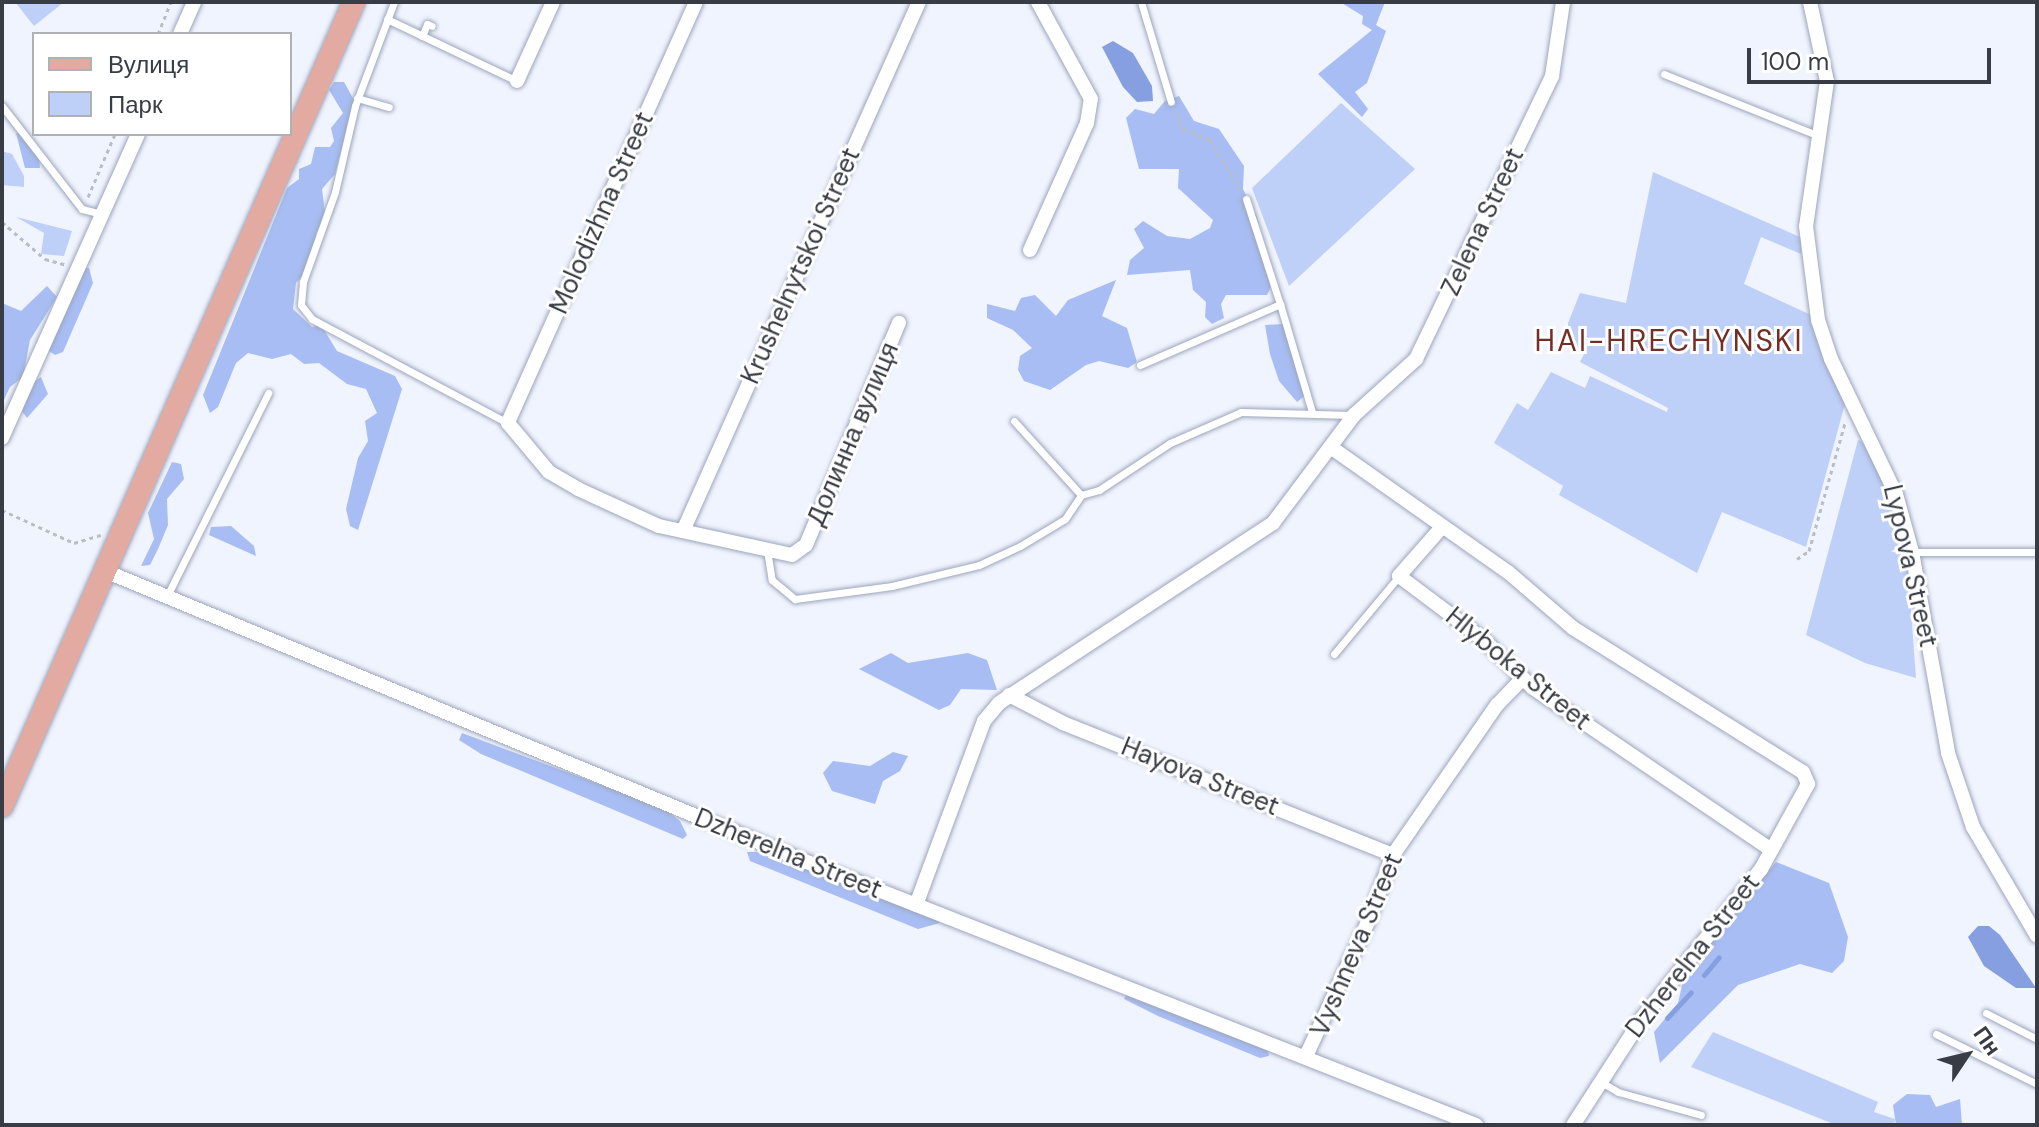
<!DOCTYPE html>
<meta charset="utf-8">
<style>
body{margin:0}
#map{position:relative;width:2039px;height:1127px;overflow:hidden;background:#f0f4fe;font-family:"DM Sans",sans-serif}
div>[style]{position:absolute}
.green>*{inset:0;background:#becff8}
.forest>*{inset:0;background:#a7bdf3}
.water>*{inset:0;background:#869fe0}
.stream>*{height:5px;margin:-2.5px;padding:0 2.5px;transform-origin:2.5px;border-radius:2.5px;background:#869fe0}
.path>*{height:3px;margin-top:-1.5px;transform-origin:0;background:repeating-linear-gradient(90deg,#b9bdc6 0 4px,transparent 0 8px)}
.roads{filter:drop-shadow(0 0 2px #9ca5bb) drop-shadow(0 0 2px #9ca5bb)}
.service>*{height:7px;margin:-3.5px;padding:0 3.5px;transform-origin:3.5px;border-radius:3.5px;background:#fff}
.minor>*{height:14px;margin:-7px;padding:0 7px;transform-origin:7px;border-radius:7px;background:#fff}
.primary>*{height:22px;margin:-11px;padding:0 11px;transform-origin:11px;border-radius:11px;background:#e3aaa1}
span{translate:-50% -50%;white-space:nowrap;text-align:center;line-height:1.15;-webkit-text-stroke:6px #fff;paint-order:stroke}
.street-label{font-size:26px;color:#383c44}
.quarter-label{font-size:30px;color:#732e25;letter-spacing:2px}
.frame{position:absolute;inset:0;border:4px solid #383c44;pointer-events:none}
.legend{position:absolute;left:32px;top:32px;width:260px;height:104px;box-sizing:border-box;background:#fff;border:2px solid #afb1b4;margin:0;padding:10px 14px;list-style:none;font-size:24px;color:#383c44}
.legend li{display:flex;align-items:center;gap:16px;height:40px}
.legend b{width:40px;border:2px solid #afb1b4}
.north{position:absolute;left:1927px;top:1015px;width:80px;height:80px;-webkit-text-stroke:6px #fff;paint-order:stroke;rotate:55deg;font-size:22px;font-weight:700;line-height:32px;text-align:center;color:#383c44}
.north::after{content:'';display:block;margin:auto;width:28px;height:36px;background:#383c44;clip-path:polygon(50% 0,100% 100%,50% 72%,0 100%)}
.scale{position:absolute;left:1747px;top:48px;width:244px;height:36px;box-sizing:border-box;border:4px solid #383c44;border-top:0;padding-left:10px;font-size:24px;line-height:28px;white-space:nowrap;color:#383c44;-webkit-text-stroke:6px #fff;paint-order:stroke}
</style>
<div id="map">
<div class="green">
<i style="clip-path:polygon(15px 2px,64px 2px,34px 26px)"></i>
<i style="clip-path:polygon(1341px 103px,1415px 169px,1289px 286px,1252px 188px)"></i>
<i style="clip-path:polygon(2px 151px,12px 154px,24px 176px,24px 187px,2px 185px)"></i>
<i style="clip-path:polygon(1653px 172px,1802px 238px,1801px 254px,1761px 237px,1744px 284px,1811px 315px,1845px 404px,1806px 547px,1722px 512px,1697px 573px,1559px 495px,1563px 486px,1494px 443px,1517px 403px,1528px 410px,1551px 372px,1585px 388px,1590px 376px,1667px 412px,1668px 408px,1580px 362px,1584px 354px,1560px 343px,1580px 293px,1626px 303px)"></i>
<i style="clip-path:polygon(16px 217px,72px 231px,64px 256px,41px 254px,44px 233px)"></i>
<i style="clip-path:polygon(1858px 440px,1866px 443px,1880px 463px,1907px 557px,1916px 678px,1865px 663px,1806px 635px)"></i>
<i style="clip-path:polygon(1713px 1032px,1878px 1102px,1874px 1112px,1895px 1119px,1894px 1125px,1836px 1125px,1691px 1067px)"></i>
</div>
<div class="forest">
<i style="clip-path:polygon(1340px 2px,1385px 2px,1376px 25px,1386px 31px,1367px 83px,1355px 92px,1368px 109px,1362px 117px,1318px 74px,1372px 30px,1362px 24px,1363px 16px)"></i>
<i style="clip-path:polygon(334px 82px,344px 82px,354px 100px,335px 174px,322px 189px,326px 220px,317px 231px,309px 268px,296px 283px,293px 309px,312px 327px,321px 325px,337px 351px,395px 376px,402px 389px,358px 530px,350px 526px,346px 509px,358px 458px,368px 441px,365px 421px,377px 413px,366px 389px,347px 384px,319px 363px,304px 364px,291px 354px,272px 359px,248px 353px,236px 363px,218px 407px,210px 413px,203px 395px,287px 188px,299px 179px,299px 169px,311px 164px,315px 147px,330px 147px,334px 141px,331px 128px,343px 113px,329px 90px)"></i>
<i style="clip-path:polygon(1179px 96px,1194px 121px,1219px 129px,1244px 166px,1243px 189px,1257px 217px,1273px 283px,1267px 295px,1226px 295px,1221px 304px,1224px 318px,1212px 324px,1205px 317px,1206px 302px,1193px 290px,1190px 270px,1127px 275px,1130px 260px,1144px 248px,1134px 229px,1143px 221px,1167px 236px,1190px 239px,1210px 228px,1213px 220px,1178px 188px,1179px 169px,1139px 169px,1126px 118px,1135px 109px,1154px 114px,1165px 101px)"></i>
<i style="clip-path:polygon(16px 133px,25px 135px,39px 156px,40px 168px,25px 168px)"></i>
<i style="clip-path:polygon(82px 268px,89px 268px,93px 283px,63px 352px,55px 355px,48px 350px)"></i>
<i style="clip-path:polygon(1116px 280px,1102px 316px,1127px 328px,1137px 362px,1128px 368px,1099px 361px,1086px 365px,1050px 390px,1024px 381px,1018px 370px,1020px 356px,1032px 348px,1013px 330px,987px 318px,987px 304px,1015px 311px,1021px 298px,1035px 295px,1056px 316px,1068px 300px)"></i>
<i style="clip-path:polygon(47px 286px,57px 297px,30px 340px,23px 377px,10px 387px,2px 404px,2px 303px,21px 311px)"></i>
<i style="clip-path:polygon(1283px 324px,1308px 393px,1297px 402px,1279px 381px,1270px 354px,1265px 325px)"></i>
<i style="clip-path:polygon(41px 377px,48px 394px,27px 418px,21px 410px,32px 383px)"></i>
<i style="clip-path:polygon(172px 462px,181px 464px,184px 479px,167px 499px,168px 525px,158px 549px,150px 565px,141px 566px,154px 539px,148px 513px)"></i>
<i style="clip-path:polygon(231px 526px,254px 546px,256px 556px,209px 535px,211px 527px)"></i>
<i style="clip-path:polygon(891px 653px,908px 663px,968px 653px,987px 660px,997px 690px,961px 689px,950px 705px,939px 710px,859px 669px)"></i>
<i style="clip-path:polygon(462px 733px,663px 808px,680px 821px,687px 835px,683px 839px,481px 754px,459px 740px)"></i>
<i style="clip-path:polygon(893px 752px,908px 756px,900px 771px,883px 781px,875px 804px,832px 791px,823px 773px,833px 761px,870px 766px)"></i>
<i style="clip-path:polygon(747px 852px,765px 852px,832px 872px,931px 912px,940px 923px,918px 929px,750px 861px)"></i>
<i style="clip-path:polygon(1776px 862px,1829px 883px,1848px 937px,1844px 961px,1832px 973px,1800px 964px,1738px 985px,1660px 1063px,1654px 1032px,1678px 1003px,1686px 968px)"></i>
<i style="clip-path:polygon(1126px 995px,1268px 1050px,1269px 1056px,1260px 1058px,1158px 1016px,1124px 999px)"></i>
<i style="clip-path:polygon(1907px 1094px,1930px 1095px,1936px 1107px,1960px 1099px,1962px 1125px,1896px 1125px,1893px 1105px)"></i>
</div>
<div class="water">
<i style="clip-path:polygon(1113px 41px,1133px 53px,1152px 86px,1153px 101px,1137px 102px,1123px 87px,1102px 47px)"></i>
<i style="clip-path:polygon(1978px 926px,1989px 926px,2000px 935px,2036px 988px,2016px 988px,1984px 966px,1968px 937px)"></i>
</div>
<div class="stream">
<i style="left:1704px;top:975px;width:23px;rotate:-50deg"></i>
<i style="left:1667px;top:1018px;width:35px;rotate:-47deg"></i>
</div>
<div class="path">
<i style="left:158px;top:34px;width:35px;rotate:-68deg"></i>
<i style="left:1176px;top:113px;width:17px;rotate:66deg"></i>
<i style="left:1183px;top:129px;width:28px;rotate:21deg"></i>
<i style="left:1209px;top:139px;width:59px;rotate:58.2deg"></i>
<i style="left:88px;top:197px;width:69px;rotate:-66.8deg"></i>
<i style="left:2px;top:222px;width:57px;rotate:40.7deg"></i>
<i style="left:45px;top:259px;width:20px;rotate:15deg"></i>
<i style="left:2px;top:510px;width:79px;rotate:24.6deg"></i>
<i style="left:74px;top:543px;width:28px;rotate:-17deg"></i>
<i style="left:1797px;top:559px;width:14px;rotate:-34deg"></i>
<i style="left:1809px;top:551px;width:133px;rotate:-74.3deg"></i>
</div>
<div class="roads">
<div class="service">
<i style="left:394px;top:2px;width:111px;rotate:110.6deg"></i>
<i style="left:355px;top:106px;width:88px;rotate:103.1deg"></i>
<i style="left:335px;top:192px;width:96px;rotate:109.6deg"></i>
<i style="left:303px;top:282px;width:23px;rotate:95deg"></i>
<i style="left:301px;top:305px;width:18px;rotate:52deg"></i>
<i style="left:312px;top:319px;width:222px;rotate:28deg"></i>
<i style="left:1141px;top:2px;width:104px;rotate:73.3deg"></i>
<i style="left:387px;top:19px;width:144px;rotate:25.5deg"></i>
<i style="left:422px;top:36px;width:13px;rotate:-67deg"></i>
<i style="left:427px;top:24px;width:5px;rotate:22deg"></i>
<i style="left:1664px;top:74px;width:167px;rotate:21.8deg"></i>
<i style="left:357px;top:98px;width:33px;rotate:16deg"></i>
<i style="left:2px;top:106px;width:130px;rotate:52.2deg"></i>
<i style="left:82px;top:209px;width:21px;rotate:14deg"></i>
<i style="left:1246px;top:199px;width:110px;rotate:72.1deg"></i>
<i style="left:1140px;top:365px;width:153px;rotate:-23.5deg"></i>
<i style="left:1280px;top:304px;width:113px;rotate:73.5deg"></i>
<i style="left:1014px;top:421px;width:100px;rotate:47.8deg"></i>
<i style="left:1081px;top:495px;width:19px;rotate:-16deg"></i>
<i style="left:1099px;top:490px;width:85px;rotate:-33.5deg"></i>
<i style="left:1170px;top:443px;width:77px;rotate:-23.6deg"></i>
<i style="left:1241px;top:412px;width:112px;rotate:1.5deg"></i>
<i style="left:767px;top:550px;width:30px;rotate:81deg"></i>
<i style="left:772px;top:580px;width:30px;rotate:40deg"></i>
<i style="left:795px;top:599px;width:98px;rotate:-7.6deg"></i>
<i style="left:892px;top:586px;width:89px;rotate:-13.6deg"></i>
<i style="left:979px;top:565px;width:45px;rotate:-24.9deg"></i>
<i style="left:1020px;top:546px;width:52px;rotate:-31deg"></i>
<i style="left:1065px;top:519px;width:29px;rotate:-56deg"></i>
<i style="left:1912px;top:552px;width:125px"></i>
<i style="left:167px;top:596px;width:227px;rotate:-63.5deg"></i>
<i style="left:1334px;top:654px;width:102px;rotate:-50.2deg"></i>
<i style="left:1986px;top:1013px;width:57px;rotate:27deg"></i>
<i style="left:1936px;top:1034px;width:113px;rotate:26.3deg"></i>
<i style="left:1601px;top:1082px;width:20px;rotate:30deg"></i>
<i style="left:1618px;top:1092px;width:86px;rotate:15.5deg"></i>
</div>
<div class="minor">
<i style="left:696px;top:2px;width:461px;rotate:114.1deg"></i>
<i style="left:508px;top:423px;width:64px;rotate:50.1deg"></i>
<i style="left:549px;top:472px;width:34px;rotate:30deg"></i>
<i style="left:578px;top:489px;width:89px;rotate:24.6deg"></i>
<i style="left:659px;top:526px;width:136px;rotate:12.3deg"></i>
<i style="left:792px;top:555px;width:17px;rotate:-36deg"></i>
<i style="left:806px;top:545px;width:241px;rotate:-67.3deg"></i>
<i style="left:1810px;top:2px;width:81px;rotate:77.9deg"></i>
<i style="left:1827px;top:81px;width:147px;rotate:98.2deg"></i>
<i style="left:1806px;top:226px;width:95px;rotate:82.7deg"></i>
<i style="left:1818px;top:320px;width:41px;rotate:71.6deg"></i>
<i style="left:1831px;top:359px;width:150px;rotate:64.3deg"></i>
<i style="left:1896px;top:494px;width:60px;rotate:74.6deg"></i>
<i style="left:1912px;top:552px;width:204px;rotate:79.8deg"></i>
<i style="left:1948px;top:753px;width:78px;rotate:71.3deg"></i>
<i style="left:1973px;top:827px;width:126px;rotate:59.6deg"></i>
<i style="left:180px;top:34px;width:35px;rotate:-66deg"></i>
<i style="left:517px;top:81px;width:87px;rotate:-65.5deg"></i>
<i style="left:1030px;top:250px;width:139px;rotate:-65.8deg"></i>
<i style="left:1087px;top:123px;width:24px;rotate:-81deg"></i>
<i style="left:1091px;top:99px;width:111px;rotate:-118.7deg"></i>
<i style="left:2px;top:438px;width:333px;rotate:-65.9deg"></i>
<i style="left:1332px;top:448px;width:215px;rotate:35.2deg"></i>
<i style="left:1508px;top:572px;width:86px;rotate:40.7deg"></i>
<i style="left:1573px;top:628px;width:271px;rotate:32.1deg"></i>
<i style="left:1803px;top:772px;width:13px;rotate:67deg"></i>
<i style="left:1808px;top:784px;width:97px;rotate:118.9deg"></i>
<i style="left:1761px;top:869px;width:193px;rotate:128.5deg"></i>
<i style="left:1641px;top:1020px;width:125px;rotate:122.9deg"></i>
<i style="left:1442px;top:527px;width:65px;rotate:131.3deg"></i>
<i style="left:1399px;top:576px;width:105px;rotate:36.9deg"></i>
<i style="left:1483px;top:639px;width:70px;rotate:44.4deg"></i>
<i style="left:1533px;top:688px;width:288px;rotate:34.2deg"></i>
<i style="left:683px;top:531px;width:579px;rotate:-65.96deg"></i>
<i style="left:105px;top:571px;width:760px;rotate:22.52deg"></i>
<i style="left:807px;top:862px;width:719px;rotate:21.46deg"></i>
<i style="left:1009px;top:695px;width:61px;rotate:27.4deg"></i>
<i style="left:1063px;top:723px;width:355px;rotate:21.8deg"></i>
<i style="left:916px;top:905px;width:196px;rotate:-69.7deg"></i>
<i style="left:984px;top:721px;width:23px;rotate:-50deg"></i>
<i style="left:999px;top:703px;width:328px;rotate:-33.3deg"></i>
<i style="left:1273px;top:523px;width:135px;rotate:-53.1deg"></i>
<i style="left:1354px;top:415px;width:84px;rotate:-42.1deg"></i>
<i style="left:1416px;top:359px;width:314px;rotate:-64.3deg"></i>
<i style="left:1552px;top:76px;width:75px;rotate:-81.5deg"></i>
<i style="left:1306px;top:1056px;width:148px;rotate:-65.2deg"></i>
<i style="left:1368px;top:922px;width:72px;rotate:-69.5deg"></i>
<i style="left:1393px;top:855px;width:183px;rotate:-55.3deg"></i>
<i style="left:1497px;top:705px;width:36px;rotate:-46deg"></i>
</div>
<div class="primary">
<i style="left:2px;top:806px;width:878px;rotate:-66.36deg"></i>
</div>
</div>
<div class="street-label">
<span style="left:602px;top:213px;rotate:-66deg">Molodizhna Street</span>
<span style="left:1483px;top:222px;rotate:-65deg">Zelena Street</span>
<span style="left:801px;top:266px;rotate:-66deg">Krushelnytskoi Street</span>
<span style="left:853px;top:434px;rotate:-67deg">Долинна вулиця</span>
<span style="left:1910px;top:566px;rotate:77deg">Lypova Street</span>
<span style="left:1518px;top:669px;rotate:39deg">Hlyboka Street</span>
<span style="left:1200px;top:777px;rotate:22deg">Hayova Street</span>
<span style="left:788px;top:854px;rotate:22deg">Dzherelna Street</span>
<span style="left:1357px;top:945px;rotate:-67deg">Vyshneva Street</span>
<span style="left:1693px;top:956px;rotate:-52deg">Dzherelna Street</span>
</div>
<div class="quarter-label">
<span style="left:1669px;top:341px">HAI-HRECHYNSKI</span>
</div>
<div class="frame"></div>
<ul class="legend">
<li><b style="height:10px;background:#e3aaa1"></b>Вулиця</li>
<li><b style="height:22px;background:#becff8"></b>Парк</li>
</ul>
<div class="north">Пн</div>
<div class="scale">100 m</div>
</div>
